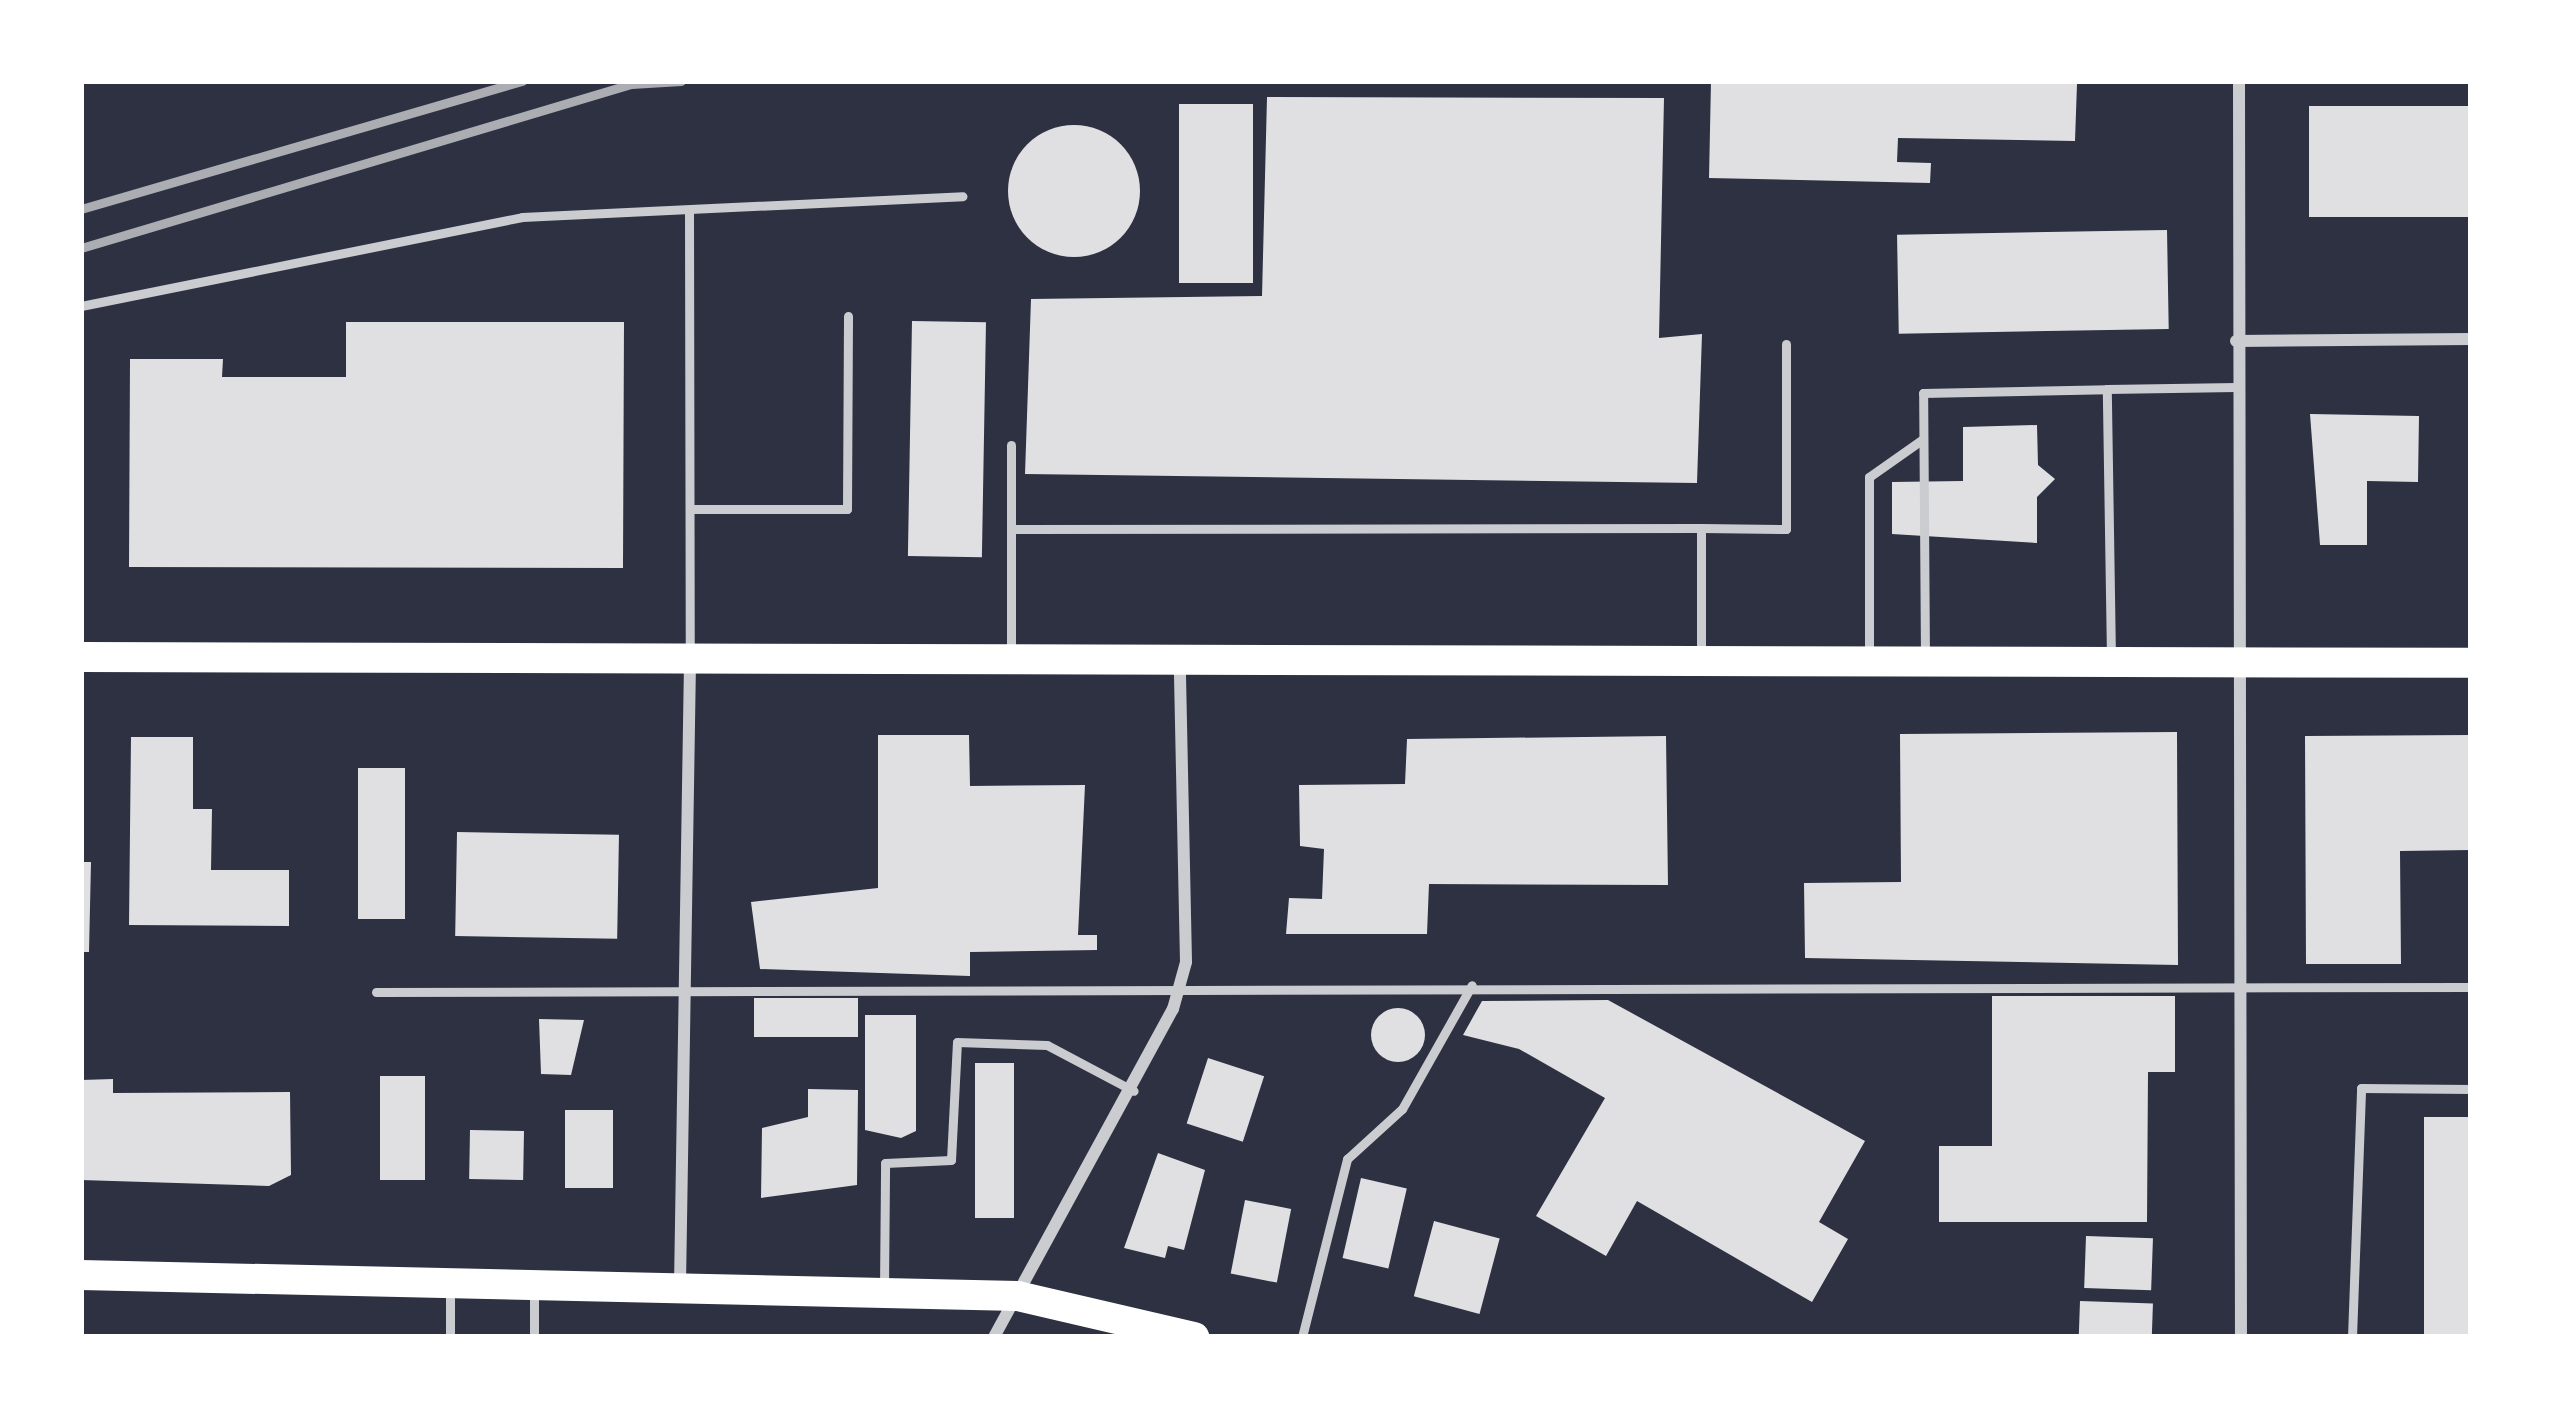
<!DOCTYPE html>
<style>
body{margin:0}
#map{position:relative;width:2552px;height:1418px;overflow:hidden;background:#2d3142;font-family:Spectral,serif}
div>[style]{position:absolute}
.building>*{inset:0;background:#e0e0e3;transform-origin:0 0}
.round{border-radius:50%}
.service>*{height:9px;margin:-4.5px;padding:0 4.5px;transform-origin:4.5px;border-radius:4.5px;background:#caccd0}
.minor>*{height:12px;margin:-6px;padding:0 6px;transform-origin:6px;border-radius:6px;background:#caccd0}
.primary>*{height:30px;margin:-15px;padding:0 15px;transform-origin:15px;border-radius:15px;background:#fff}
.rail>*{height:9px;margin:-4.5px;padding:0 4.5px;transform-origin:4.5px;border-radius:4.5px;background:#abadb3}
span{translate:-50% -50%;white-space:nowrap;text-align:center;line-height:1.15;-webkit-text-stroke:12px #fff;paint-order:stroke}
.frame{position:absolute;inset:0;border:84px solid #fff;pointer-events:none}
</style>
<div id="map">
<div class="building">
<i style="clip-path:polygon(1711px 81px,2077px 84px,2075px 141px,1898px 138px,1897px 162px,1931px 163px,1930px 183px,1709px 178px)"></i>
<i style="clip-path:polygon(1267px 97px,1664px 98px,1659px 338px,1702px 334px,1697px 483px,1025px 474px,1031px 299px,1262px 296px)"></i>
<i style="left:1179px;top:104px;width:74px;height:179px"></i>
<i style="left:2309px;top:106px;width:162px;height:111px"></i>
<i class="round" style="left:1008px;top:125px;width:132px;height:132px"></i>
<i style="left:2167px;top:230px;width:99px;height:270px;rotate:89deg"></i>
<i style="left:912px;top:321px;width:74px;height:235px;rotate:1deg"></i>
<i style="clip-path:polygon(346px 322px,624px 322px,623px 568px,129px 567px,130px 359px,223px 359px,222px 377px,346px 377px)"></i>
<i style="clip-path:polygon(2310px 414px,2419px 416px,2418px 482px,2367px 481px,2367px 545px,2320px 545px)"></i>
<i style="clip-path:polygon(2037px 425px,2038px 465px,2055px 479px,2037px 497px,2037px 543px,1892px 534px,1892px 482px,1963px 481px,1963px 427px)"></i>
<i style="clip-path:polygon(2177px 732px,2178px 965px,1805px 958px,1804px 883px,1901px 882px,1900px 734px)"></i>
<i style="clip-path:polygon(878px 735px,969px 735px,970px 786px,1085px 785px,1078px 935px,1097px 935px,1097px 950px,970px 952px,970px 976px,760px 969px,751px 902px,878px 888px)"></i>
<i style="clip-path:polygon(2471px 735px,2471px 850px,2400px 851px,2401px 964px,2306px 964px,2305px 736px)"></i>
<i style="clip-path:polygon(1666px 736px,1668px 885px,1429px 884px,1427px 934px,1286px 934px,1289px 898px,1322px 899px,1324px 849px,1300px 846px,1299px 785px,1405px 784px,1407px 739px)"></i>
<i style="clip-path:polygon(131px 737px,193px 737px,193px 809px,212px 809px,211px 870px,289px 870px,289px 926px,129px 925px)"></i>
<i style="left:358px;top:768px;width:47px;height:151px"></i>
<i style="left:457px;top:832px;width:162px;height:104px;rotate:1deg"></i>
<i style="clip-path:polygon(81px 862px,91px 862px,89px 952px,81px 952px)"></i>
<i style="clip-path:polygon(1992px 996px,2175px 996px,2175px 1072px,2148px 1072px,2147px 1222px,1939px 1222px,1939px 1146px,1992px 1146px)"></i>
<i style="left:754px;top:998px;width:104px;height:39px"></i>
<i style="clip-path:polygon(1608px 1000px,1865px 1141px,1819px 1222px,1848px 1239px,1812px 1302px,1637px 1201px,1606px 1256px,1536px 1216px,1605px 1098px,1519px 1049px,1463px 1035px,1482px 1001px)"></i>
<i class="round" style="left:1371px;top:1008px;width:54px;height:54px"></i>
<i style="clip-path:polygon(865px 1015px,916px 1015px,916px 1131px,901px 1138px,865px 1130px)"></i>
<i style="clip-path:polygon(539px 1019px,584px 1020px,571px 1075px,541px 1074px)"></i>
<i style="left:1208px;top:1058px;width:59px;height:69px;rotate:18deg"></i>
<i style="left:975px;top:1063px;width:39px;height:155px"></i>
<i style="left:380px;top:1076px;width:45px;height:104px"></i>
<i style="clip-path:polygon(113px 1079px,113px 1093px,290px 1092px,291px 1175px,269px 1186px,81px 1180px,81px 1080px)"></i>
<i style="clip-path:polygon(808px 1089px,858px 1090px,857px 1185px,761px 1198px,762px 1128px,808px 1117px)"></i>
<i style="left:565px;top:1110px;width:48px;height:78px"></i>
<i style="left:2424px;top:1117px;width:47px;height:220px"></i>
<i style="left:470px;top:1130px;width:54px;height:49px;rotate:1deg"></i>
<i style="clip-path:polygon(1158px 1153px,1205px 1170px,1184px 1250px,1168px 1246px,1165px 1258px,1124px 1248px)"></i>
<i style="left:1361px;top:1178px;width:47px;height:82px;rotate:13deg"></i>
<i style="left:1245px;top:1200px;width:47px;height:75px;rotate:11deg"></i>
<i style="left:1434px;top:1221px;width:68px;height:78px;rotate:15deg"></i>
<i style="left:2086px;top:1236px;width:67px;height:52px;rotate:2deg"></i>
<i style="left:2080px;top:1301px;width:73px;height:36px;rotate:2deg"></i>
</div>
<div class="service">
<i style="left:689px;top:210px;width:444px;rotate:89.9deg"></i>
<i style="left:81px;top:306px;width:450px;rotate:-11.4deg"></i>
<i style="left:522px;top:217px;width:441px;rotate:-2.7deg"></i>
<i style="left:1011px;top:445px;width:208px;rotate:90deg"></i>
<i style="left:690px;top:509px;width:157px"></i>
<i style="left:847px;top:509px;width:193px;rotate:-89.7deg"></i>
<i style="left:1701px;top:528px;width:85px;rotate:0.7deg"></i>
<i style="left:1786px;top:529px;width:185px;rotate:-90deg"></i>
<i style="left:1011px;top:529px;width:690px;rotate:-0.08deg"></i>
<i style="left:1701px;top:528px;width:126px;rotate:90deg"></i>
<i style="left:1869px;top:658px;width:181px;rotate:-90deg"></i>
<i style="left:1869px;top:477px;width:66px;rotate:-35.1deg"></i>
<i style="left:2111px;top:658px;width:269px;rotate:-90.9deg"></i>
<i style="left:2107px;top:389px;width:129px;rotate:-0.9deg"></i>
<i style="left:1925px;top:659px;width:266px;rotate:-90.4deg"></i>
<i style="left:1923px;top:393px;width:184px;rotate:-1.2deg"></i>
<i style="left:376px;top:992px;width:2095px;rotate:-0.14deg"></i>
<i style="left:884px;top:1289px;width:126px;rotate:-89.5deg"></i>
<i style="left:885px;top:1163px;width:66px;rotate:-2.6deg"></i>
<i style="left:951px;top:1160px;width:118px;rotate:-87.1deg"></i>
<i style="left:957px;top:1042px;width:90px;rotate:1.9deg"></i>
<i style="left:1047px;top:1045px;width:98px;rotate:27.9deg"></i>
<i style="left:450px;top:1337px;width:49px;rotate:-90deg"></i>
<i style="left:534px;top:1337px;width:49px;rotate:-90deg"></i>
<i style="left:1302px;top:1337px;width:184px;rotate:-75.8deg"></i>
<i style="left:1347px;top:1159px;width:74px;rotate:-42.3deg"></i>
<i style="left:1402px;top:1109px;width:142px;rotate:-60.6deg"></i>
<i style="left:2352px;top:1337px;width:249px;rotate:-87.9deg"></i>
<i style="left:2361px;top:1088px;width:110px;rotate:0.5deg"></i>
</div>
<div class="minor">
<i style="left:2239px;top:81px;width:1256px;rotate:89.91deg"></i>
<i style="left:2236px;top:341px;width:235px;rotate:-0.5deg"></i>
<i style="left:680px;top:1285px;width:625px;rotate:-89.08deg"></i>
<i style="left:994px;top:1337px;width:374px;rotate:-61.4deg"></i>
<i style="left:1173px;top:1009px;width:49px;rotate:-74.5deg"></i>
<i style="left:1186px;top:962px;width:295px;rotate:-91.2deg"></i>
</div>
<div class="primary">
<i style="left:81px;top:657px;width:2390px;rotate:0.14deg"></i>
<i style="left:81px;top:1275px;width:937px;rotate:1.28deg"></i>
<i style="left:1018px;top:1296px;width:181px;rotate:13.1deg"></i>
</div>
<div class="rail">
<i style="left:81px;top:209px;width:460px;rotate:-16.2deg"></i>
<i style="left:81px;top:248px;width:574px;rotate:-16.6deg"></i>
<i style="left:631px;top:84px;width:50px;rotate:-3.4deg"></i>
</div>
<div class="frame"></div>
</div>
